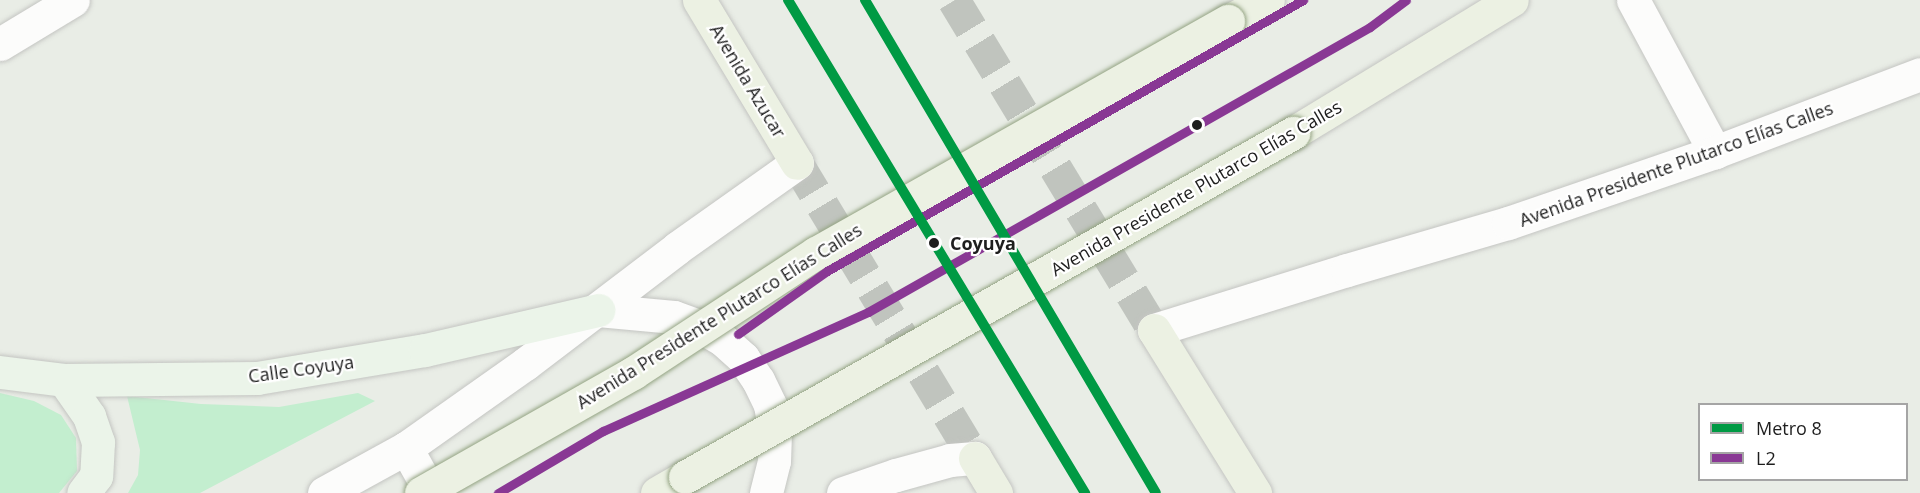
<!DOCTYPE html>
<meta charset="utf-8">
<style>
body{margin:0}
#map{position:relative;width:1920px;height:493px;overflow:hidden;background:#e9ede6;font-family:"Open Sans",sans-serif}
div>[style]{position:absolute}
.grass>*{inset:0;background:#c3eecf}
.primary-tunnel>*{height:33px;margin-top:-16.5px;transform-origin:0;background:repeating-linear-gradient(90deg,#c0c4be 0 33px,transparent 0 49px)}
.roads{filter:drop-shadow(0 0 2px #c4c5c2) drop-shadow(0 0 2px #c4c5c2)}
.minor>*{height:33px;margin:-16.5px;padding:0 16.5px;transform-origin:16.5px;border-radius:16.5px;background:#fcfcfb}
.tertiary>*{height:33px;margin:-16.5px;padding:0 16.5px;transform-origin:16.5px;border-radius:16.5px;background:#fcfcfb}
.secondary>*{height:33px;margin:-16.5px;padding:0 16.5px;transform-origin:16.5px;border-radius:16.5px;background:#ebf4e9}
.primary>*{height:33px;margin:-16.5px;padding:0 16.5px;transform-origin:16.5px;border-radius:16.5px;background:#ecf1e3}
.bridges{filter:drop-shadow(0 0 2px #93a382) drop-shadow(0 0 2px #93a382)}
.primary-bridge>*{height:33px;margin:-16.5px;padding:0 16.5px;transform-origin:16.5px;border-radius:16.5px;background:#ecf1e3}
.bus-1>*{height:9px;margin:-4.5px;padding:0 4.5px;transform-origin:4.5px;border-radius:4.5px;background:#893894}
.metro-1>*{height:10px;margin:-5px;padding:0 5px;transform-origin:5px;border-radius:5px;background:#009a44}
.dots>*{width:16px;height:16px;translate:-50% -50%;box-sizing:border-box;border:3px solid #fff;border-radius:50%}
span{translate:-50% -50%;white-space:nowrap;text-align:center;line-height:1.15;-webkit-text-stroke:4.5px #fff;paint-order:stroke}
.street-label{font-size:18px;color:#1e1e1e}
.stop-label{font-size:18px;color:#1e1e1e;font-weight:700}
.left{translate:0 -50%;text-align:left}
.legend{position:absolute;left:1698px;top:403px;width:210px;height:78px;box-sizing:border-box;background:#fff;border:2px solid #a5a5a5;margin:0;padding:8px 10px;list-style:none;font-size:18px;color:#1e1e1e}
.legend li{display:flex;align-items:center;gap:12px;height:30px}
.legend b{width:30px;border:2px solid #a5a5a5}
</style>
<div id="map">
<div class="grass">
<i style="clip-path:polygon(0 393px,34px 401px,61px 415px,76px 438px,77px 471px,59px 493px,0 493px)"></i>
<i style="clip-path:polygon(358px 393px,375px 401px,200px 493px,128px 493px,138px 475px,140px 450px,127px 396px,201px 404px,279px 407px)"></i>
</div>
<div class="primary-tunnel">
<i style="left:954px;top:0;width:386px;rotate:58.8deg"></i>
<i style="left:797px;top:163px;width:345px;rotate:58.9deg"></i>
</div>
<div class="roads">
<div class="minor">
<i style="left:0;top:44px;width:85px;rotate:-31.1deg"></i>
<i style="left:406px;top:448px;width:51px;rotate:60.9deg"></i>
</div>
<div class="tertiary">
<i style="left:1633px;top:0;width:173px;rotate:61.7deg"></i>
<i style="left:598px;top:310px;width:76px;rotate:5.3deg"></i>
<i style="left:674px;top:317px;width:27px;rotate:20deg"></i>
<i style="left:699px;top:326px;width:28px;rotate:30deg"></i>
<i style="left:723px;top:340px;width:27px;rotate:42deg"></i>
<i style="left:743px;top:358px;width:27px;rotate:56deg"></i>
<i style="left:758px;top:380px;width:28px;rotate:64deg"></i>
<i style="left:770px;top:405px;width:28px;rotate:80deg"></i>
<i style="left:775px;top:433px;width:28px;rotate:92deg"></i>
<i style="left:774px;top:461px;width:33px;rotate:104deg"></i>
<i style="left:1154px;top:330px;width:202px;rotate:-17.3deg"></i>
<i style="left:1347px;top:270px;width:168px;rotate:-16.3deg"></i>
<i style="left:1508px;top:223px;width:219px;rotate:-18.9deg"></i>
<i style="left:1715px;top:152px;width:219px;rotate:-20.8deg"></i>
<i style="left:324px;top:493px;width:94px;rotate:-28.8deg"></i>
<i style="left:406px;top:448px;width:146px;rotate:-35.2deg"></i>
<i style="left:525px;top:364px;width:191px;rotate:-37.3deg"></i>
<i style="left:677px;top:248px;width:147px;rotate:-35.3deg"></i>
<i style="left:843px;top:493px;width:56px;rotate:-18.8deg"></i>
<i style="left:896px;top:475px;width:56px;rotate:-15.5deg"></i>
<i style="left:950px;top:460px;width:25px;rotate:-5deg"></i>
</div>
<div class="secondary">
<i style="left:0;top:372px;width:64px;rotate:7.1deg"></i>
<i style="left:64px;top:380px;width:193px;rotate:-0.6deg"></i>
<i style="left:257px;top:378px;width:170px;rotate:-9.5deg"></i>
<i style="left:425px;top:350px;width:178px;rotate:-13deg"></i>
<i style="left:64px;top:380px;width:44px;rotate:55.2deg"></i>
<i style="left:89px;top:416px;width:28px;rotate:71deg"></i>
<i style="left:98px;top:442px;width:34px;rotate:93deg"></i>
<i style="left:96px;top:476px;width:21px;rotate:127deg"></i>
</div>
<div class="primary">
<i style="left:699px;top:0;width:190px;rotate:59deg"></i>
<i style="left:1228px;top:21px;width:45px;rotate:-27.7deg"></i>
<i style="left:1293px;top:133px;width:256px;rotate:-31.3deg"></i>
<i style="left:1154px;top:330px;width:192px;rotate:58.2deg"></i>
<i style="left:975px;top:458px;width:41px;rotate:59deg"></i>
<i style="left:657px;top:493px;width:32px;rotate:-30deg"></i>
</div>
</div>
<div class="bridges">
<div class="primary-bridge">
<i style="left:685px;top:477px;width:699px;rotate:-29.5deg"></i>
<i style="left:421px;top:493px;width:244px;rotate:-29.5deg"></i>
<i style="left:633px;top:373px;width:219px;rotate:-33.3deg"></i>
<i style="left:816px;top:253px;width:473px;rotate:-29.4deg"></i>
</div>
</div>
<div class="bus-1">
<i style="left:738px;top:334px;width:109px;rotate:-35.3deg"></i>
<i style="left:827px;top:271px;width:548px;rotate:-29.65deg"></i>
<i style="left:498px;top:493px;width:122px;rotate:-30.6deg"></i>
<i style="left:603px;top:431px;width:290px;rotate:-24.2deg"></i>
<i style="left:868px;top:312px;width:577px;rotate:-29.58deg"></i>
<i style="left:1370px;top:27px;width:45px;rotate:-36.9deg"></i>
</div>
<div class="metro-1">
<i style="left:788px;top:0;width:576px;rotate:58.93deg"></i>
<i style="left:865px;top:0;width:572px;rotate:59.45deg"></i>
</div>
<div class="dots">
<i style="left:1197px;top:125px;background:#1e1e1e"></i>
<i style="left:934px;top:243px;background:#1e1e1e"></i>
</div>
<div class="street-label">
<span style="left:748px;top:81px;rotate:59deg">Avenida Azucar</span>
<span style="left:1676px;top:164px;rotate:-20deg">Avenida Presidente Plutarco Elías Calles</span>
<span style="left:1196px;top:188px;rotate:-30deg">Avenida Presidente Plutarco Elías Calles</span>
<span style="left:719px;top:316px;rotate:-32deg">Avenida Presidente Plutarco Elías Calles</span>
<span style="left:301px;top:369px;rotate:-8deg">Calle Coyuya</span>
</div>
<div class="stop-label">
<span class="left" style="left:950px;top:243px">Coyuya</span>
</div>
<ul class="legend">
<li><b style="height:8px;background:#009a44"></b>Metro 8</li>
<li><b style="height:8px;background:#893894"></b>L2</li>
</ul>
</div>
